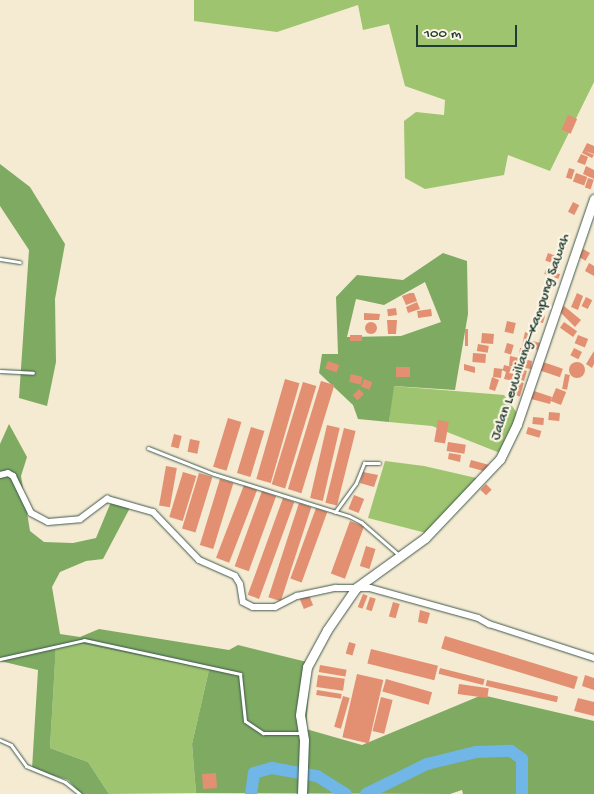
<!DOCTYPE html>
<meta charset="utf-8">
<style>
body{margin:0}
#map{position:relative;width:594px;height:794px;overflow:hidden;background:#f4ebd2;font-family:"Gochi Hand",sans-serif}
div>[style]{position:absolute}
.green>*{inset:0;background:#9ec46f}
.forest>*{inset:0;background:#7eaa62}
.river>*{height:12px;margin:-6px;padding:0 6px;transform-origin:6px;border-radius:6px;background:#70b6e7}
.building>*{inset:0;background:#e28f72;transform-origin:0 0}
.round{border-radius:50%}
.roads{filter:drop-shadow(0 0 1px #3f574c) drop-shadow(0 0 1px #3f574c)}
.service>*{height:3px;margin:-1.5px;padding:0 1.5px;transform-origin:1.5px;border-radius:1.5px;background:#fff}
.minor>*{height:6px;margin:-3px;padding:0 3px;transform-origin:3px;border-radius:3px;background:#fff}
.secondary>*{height:9px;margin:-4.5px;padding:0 4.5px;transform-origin:4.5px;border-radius:4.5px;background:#fff}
span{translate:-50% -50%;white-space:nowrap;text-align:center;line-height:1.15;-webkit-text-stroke:4.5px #fcf5e5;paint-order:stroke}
.street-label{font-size:15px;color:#1f3d34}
.scale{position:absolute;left:416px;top:25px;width:101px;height:22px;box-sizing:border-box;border:2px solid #1f3d34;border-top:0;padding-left:6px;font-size:15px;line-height:18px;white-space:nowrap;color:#1f3d34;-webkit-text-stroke:4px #fcf5e5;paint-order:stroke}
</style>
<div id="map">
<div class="green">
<i style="clip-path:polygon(194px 0,594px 0,594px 82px,550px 171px,508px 155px,504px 175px,425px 189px,405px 178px,404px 121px,416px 112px,444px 115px,445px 100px,405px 86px,389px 24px,363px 30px,358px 5px,277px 32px,194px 21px)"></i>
<i style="clip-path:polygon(393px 386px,504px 395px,520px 417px,516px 437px,505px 455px,432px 426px,389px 422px)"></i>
<i style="clip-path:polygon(385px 461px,424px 466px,485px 480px,430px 534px,368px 518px)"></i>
<i style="clip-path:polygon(56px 644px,81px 644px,209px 670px,192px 744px,196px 793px,109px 794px,88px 762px,50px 748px)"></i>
</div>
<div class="forest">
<i style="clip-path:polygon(0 164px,30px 187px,65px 244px,55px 299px,56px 362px,47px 406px,19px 398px,29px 250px,0 206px)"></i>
<i style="clip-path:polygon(evenodd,443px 253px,467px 261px,468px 314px,455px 390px,394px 386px,389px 422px,358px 419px,353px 405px,319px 373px,322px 354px,338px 354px,336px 297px,357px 275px,403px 280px,443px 253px,425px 282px,441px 322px,401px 336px,347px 337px,356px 299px,384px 305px,425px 282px)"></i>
<i style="clip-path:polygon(9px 424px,27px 457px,21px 476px,30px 531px,44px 542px,73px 543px,96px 538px,113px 497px,132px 504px,103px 559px,86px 561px,60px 572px,52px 587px,60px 634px,80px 637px,99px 629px,229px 650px,238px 645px,311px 663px,306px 729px,362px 745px,482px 695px,594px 721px,594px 794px,463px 794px,462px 790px,450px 794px,196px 793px,192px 744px,209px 670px,81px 644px,56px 645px,50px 748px,88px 762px,109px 794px,81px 794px,68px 780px,32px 769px,38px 670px,0 661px,0 444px)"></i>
</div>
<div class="river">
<i style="left:251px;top:794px;width:21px;rotate:-82deg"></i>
<i style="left:254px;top:773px;width:19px;rotate:-16deg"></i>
<i style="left:272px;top:768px;width:46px;rotate:10.1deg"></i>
<i style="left:317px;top:776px;width:34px;rotate:32deg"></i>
<i style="left:366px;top:794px;width:68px;rotate:-26.2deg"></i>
<i style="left:427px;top:764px;width:50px;rotate:-13.8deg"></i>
<i style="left:476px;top:752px;width:35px;rotate:-2deg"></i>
<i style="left:511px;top:751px;width:14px;rotate:36deg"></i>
<i style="left:522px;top:759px;width:35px;rotate:90deg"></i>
</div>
<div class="building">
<i style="left:568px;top:115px;width:10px;height:16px;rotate:24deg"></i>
<i style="clip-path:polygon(587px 143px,594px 146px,594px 154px,585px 151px,594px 155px,592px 158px,582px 153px)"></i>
<i style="clip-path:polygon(581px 154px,588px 157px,585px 165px,577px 162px)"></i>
<i style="clip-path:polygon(586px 166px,594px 170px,594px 179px,583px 174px)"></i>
<i style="left:569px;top:168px;width:6px;height:10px;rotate:18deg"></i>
<i style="left:576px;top:173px;width:12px;height:9px;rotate:20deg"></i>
<i style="left:588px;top:178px;width:6px;height:10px;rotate:18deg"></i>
<i style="left:573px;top:202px;width:7px;height:11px;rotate:27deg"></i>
<i style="left:583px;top:249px;width:8px;height:9px;rotate:30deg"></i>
<i style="left:548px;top:253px;width:15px;height:8px;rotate:20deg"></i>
<i style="clip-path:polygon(589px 263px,594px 266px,594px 276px,585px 271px)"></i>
<i style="left:546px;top:269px;width:15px;height:5px;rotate:20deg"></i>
<i style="clip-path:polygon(410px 293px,414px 293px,417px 301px,406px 305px,402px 296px)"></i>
<i style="clip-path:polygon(577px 293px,583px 296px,578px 310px,571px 307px)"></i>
<i style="left:586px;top:297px;width:7px;height:10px;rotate:27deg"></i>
<i style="clip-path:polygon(417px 302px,420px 309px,408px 313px,406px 307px)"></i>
<i style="clip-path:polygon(564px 306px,581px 320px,575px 327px,559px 311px)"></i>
<i style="left:396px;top:308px;width:7px;height:9px;rotate:82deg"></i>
<i style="left:431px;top:309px;width:7px;height:14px;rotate:82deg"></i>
<i style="clip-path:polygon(364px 313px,380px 314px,379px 320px,364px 320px)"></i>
<i style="clip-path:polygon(537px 313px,545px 316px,543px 323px,534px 321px)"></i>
<i style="clip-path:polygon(387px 320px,397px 320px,396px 334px,388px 334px)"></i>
<i style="left:507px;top:321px;width:9px;height:11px;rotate:13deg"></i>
<i class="round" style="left:365px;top:322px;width:12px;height:12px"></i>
<i style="left:564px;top:322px;width:16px;height:7px;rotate:35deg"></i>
<i style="left:465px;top:329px;width:3px;height:17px"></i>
<i style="clip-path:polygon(525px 332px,530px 334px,529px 340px,540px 343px,538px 350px,522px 346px)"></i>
<i style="left:482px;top:333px;width:12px;height:10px;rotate:5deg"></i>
<i style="left:350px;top:335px;width:12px;height:6px"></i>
<i style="left:578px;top:335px;width:11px;height:9px;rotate:22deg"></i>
<i style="left:507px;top:343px;width:7px;height:10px;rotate:16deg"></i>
<i style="left:478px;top:344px;width:11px;height:7px;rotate:10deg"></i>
<i style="left:520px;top:348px;width:8px;height:8px;rotate:7deg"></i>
<i style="left:574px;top:348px;width:9px;height:8px;rotate:27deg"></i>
<i style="clip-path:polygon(594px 351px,594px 364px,592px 368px,586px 364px)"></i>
<i style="left:473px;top:353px;width:13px;height:9px;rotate:4deg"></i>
<i style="clip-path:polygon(510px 356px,519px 358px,517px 367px,509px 366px)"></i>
<i style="clip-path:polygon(520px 358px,532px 361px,531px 369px,519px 367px)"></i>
<i style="left:328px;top:361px;width:12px;height:8px;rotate:20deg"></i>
<i style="left:543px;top:362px;width:21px;height:9px;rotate:19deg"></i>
<i class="round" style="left:569px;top:362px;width:16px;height:16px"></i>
<i style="clip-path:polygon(464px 364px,475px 367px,475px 373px,464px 370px)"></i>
<i style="clip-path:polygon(504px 365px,512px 367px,509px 373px,515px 374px,513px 381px,504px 379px,506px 372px,502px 370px,501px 378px,493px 377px,494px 368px,503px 369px)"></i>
<i style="left:396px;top:367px;width:14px;height:10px"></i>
<i style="clip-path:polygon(520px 369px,527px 371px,524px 381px,516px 378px)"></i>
<i style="left:351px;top:374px;width:12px;height:8px;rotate:14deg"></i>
<i style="left:565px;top:374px;width:5px;height:15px;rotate:11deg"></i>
<i style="clip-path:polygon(492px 377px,499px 380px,495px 391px,489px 389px)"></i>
<i style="left:285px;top:379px;width:15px;height:104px;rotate:16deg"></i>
<i style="left:364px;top:379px;width:9px;height:8px;rotate:21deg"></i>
<i style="left:321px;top:381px;width:14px;height:113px;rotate:17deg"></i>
<i style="left:517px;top:381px;width:7px;height:14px;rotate:16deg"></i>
<i style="left:303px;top:382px;width:14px;height:107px;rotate:17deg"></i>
<i style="left:556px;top:388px;width:11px;height:14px;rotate:22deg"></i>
<i style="left:359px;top:389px;width:7px;height:9px;rotate:45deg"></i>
<i style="clip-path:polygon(534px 391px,552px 397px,550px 404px,531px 399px)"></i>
<i style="left:549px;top:412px;width:11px;height:8px;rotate:5deg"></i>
<i style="left:533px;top:417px;width:11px;height:7px;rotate:5deg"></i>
<i style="left:228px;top:418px;width:14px;height:51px;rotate:17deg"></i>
<i style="left:438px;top:420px;width:11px;height:22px;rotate:10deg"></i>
<i style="left:327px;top:425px;width:13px;height:75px;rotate:13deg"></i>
<i style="left:251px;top:427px;width:14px;height:48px;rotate:17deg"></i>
<i style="left:528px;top:427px;width:14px;height:7px;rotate:17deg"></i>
<i style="left:344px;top:428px;width:12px;height:77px;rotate:14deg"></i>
<i style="left:174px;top:434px;width:8px;height:13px;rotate:14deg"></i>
<i style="left:190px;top:439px;width:10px;height:13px;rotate:11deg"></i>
<i style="left:448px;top:442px;width:18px;height:9px;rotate:9deg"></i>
<i style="clip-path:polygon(449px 453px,461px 455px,460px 462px,448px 459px)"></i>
<i style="clip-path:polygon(471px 460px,493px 466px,487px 472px,469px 467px)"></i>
<i style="left:166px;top:466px;width:11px;height:40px;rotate:10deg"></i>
<i style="left:183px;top:472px;width:14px;height:47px;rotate:17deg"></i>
<i style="clip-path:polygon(363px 472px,378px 475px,374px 487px,360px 483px)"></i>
<i style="left:199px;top:473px;width:14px;height:58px;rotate:17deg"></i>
<i style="left:220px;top:479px;width:14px;height:69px;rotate:17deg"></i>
<i style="left:486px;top:484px;width:8px;height:8px;rotate:45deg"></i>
<i style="left:244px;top:485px;width:14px;height:78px;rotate:21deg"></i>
<i style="left:262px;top:491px;width:15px;height:80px;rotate:20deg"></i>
<i style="left:354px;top:495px;width:11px;height:15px;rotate:22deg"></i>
<i style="left:283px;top:498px;width:12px;height:103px;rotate:20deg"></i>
<i style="left:299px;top:503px;width:13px;height:99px;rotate:18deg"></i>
<i style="left:316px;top:508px;width:12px;height:75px;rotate:20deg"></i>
<i style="left:350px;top:521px;width:15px;height:56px;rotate:20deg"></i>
<i style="left:366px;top:546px;width:10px;height:21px;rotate:17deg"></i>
<i style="left:363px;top:594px;width:5px;height:14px;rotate:22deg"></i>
<i style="left:309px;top:595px;width:11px;height:10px;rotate:68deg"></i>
<i style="left:370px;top:597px;width:6px;height:13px;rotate:18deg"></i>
<i style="left:393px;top:602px;width:7px;height:15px;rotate:16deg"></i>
<i style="clip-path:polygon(420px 610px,430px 613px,427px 624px,418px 622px)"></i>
<i style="left:445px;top:636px;width:139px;height:13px;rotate:17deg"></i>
<i style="left:349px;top:642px;width:7px;height:12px;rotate:16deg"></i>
<i style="left:371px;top:649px;width:69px;height:15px;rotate:14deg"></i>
<i style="left:320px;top:665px;width:27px;height:7px;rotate:10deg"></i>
<i style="left:440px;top:668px;width:46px;height:6px;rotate:14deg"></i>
<i style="left:357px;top:674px;width:27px;height:65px;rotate:13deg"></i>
<i style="left:318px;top:675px;width:27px;height:12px;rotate:8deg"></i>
<i style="clip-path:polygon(585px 675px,594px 678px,594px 690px,582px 686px)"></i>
<i style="left:386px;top:679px;width:48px;height:13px;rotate:16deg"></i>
<i style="left:487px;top:680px;width:73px;height:6px;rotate:13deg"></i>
<i style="left:459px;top:684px;width:30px;height:10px;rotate:8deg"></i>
<i style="left:317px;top:690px;width:25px;height:5px;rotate:9deg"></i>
<i style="left:343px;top:696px;width:7px;height:32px;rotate:16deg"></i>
<i style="left:381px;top:697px;width:12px;height:35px;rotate:14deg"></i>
<i style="clip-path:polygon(578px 698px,594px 702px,594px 716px,574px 711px)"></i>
<i style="left:216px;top:773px;width:15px;height:14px;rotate:86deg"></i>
</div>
<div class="roads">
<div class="service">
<i style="left:0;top:259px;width:20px;rotate:9deg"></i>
<i style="left:0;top:371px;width:33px;rotate:3deg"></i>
<i style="left:148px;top:448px;width:71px;rotate:21.5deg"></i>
<i style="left:214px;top:474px;width:141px;rotate:17.3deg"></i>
<i style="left:349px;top:516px;width:13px;rotate:27deg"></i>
<i style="left:361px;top:522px;width:50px;rotate:41deg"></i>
<i style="left:335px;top:512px;width:36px;rotate:-54deg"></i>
<i style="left:356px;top:483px;width:22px;rotate:-68deg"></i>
<i style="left:364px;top:463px;width:15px"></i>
<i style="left:0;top:659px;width:86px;rotate:-12.7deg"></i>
<i style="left:84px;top:640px;width:160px;rotate:12.3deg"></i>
<i style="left:240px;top:674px;width:47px;rotate:83.9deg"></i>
<i style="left:245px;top:721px;width:22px;rotate:34deg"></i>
<i style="left:263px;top:733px;width:40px"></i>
<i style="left:0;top:740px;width:12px;rotate:24deg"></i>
<i style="left:11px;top:745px;width:26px;rotate:54deg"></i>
<i style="left:26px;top:766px;width:42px;rotate:22.3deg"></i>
<i style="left:65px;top:782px;width:19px;rotate:39deg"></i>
</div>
<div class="minor">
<i style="left:0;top:475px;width:8px;rotate:-14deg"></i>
<i style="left:8px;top:473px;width:6px;rotate:31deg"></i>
<i style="left:13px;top:476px;width:41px;rotate:64.1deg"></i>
<i style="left:31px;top:513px;width:19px;rotate:28deg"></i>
<i style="left:48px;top:522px;width:32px;rotate:-5deg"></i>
<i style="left:80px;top:519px;width:34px;rotate:-37deg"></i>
<i style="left:107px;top:499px;width:48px;rotate:15.8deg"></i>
<i style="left:153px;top:512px;width:66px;rotate:46.2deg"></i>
<i style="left:199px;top:560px;width:39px;rotate:24deg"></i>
<i style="left:235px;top:576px;width:9px;rotate:58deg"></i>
<i style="left:240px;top:584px;width:18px;rotate:81deg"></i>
<i style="left:243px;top:602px;width:11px;rotate:27deg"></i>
<i style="left:253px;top:607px;width:22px"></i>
<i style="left:275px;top:607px;width:25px;rotate:-27deg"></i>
<i style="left:297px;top:596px;width:40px;rotate:-12deg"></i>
<i style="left:336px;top:588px;width:34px"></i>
<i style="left:370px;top:588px;width:112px;rotate:15.5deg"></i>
<i style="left:478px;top:618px;width:13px;rotate:29deg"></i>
<i style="left:489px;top:624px;width:110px;rotate:17.9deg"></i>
</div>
<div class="secondary">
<i style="left:302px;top:794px;width:54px;rotate:-87.9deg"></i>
<i style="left:304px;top:740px;width:25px;rotate:-99deg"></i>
<i style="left:300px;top:715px;width:49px;rotate:-81.7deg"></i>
<i style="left:307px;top:667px;width:42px;rotate:-61.6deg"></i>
<i style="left:327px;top:630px;width:51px;rotate:-55.4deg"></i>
<i style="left:356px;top:588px;width:85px;rotate:-35.9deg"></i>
<i style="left:425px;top:538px;width:109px;rotate:-46.5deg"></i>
<i style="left:500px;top:459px;width:39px;rotate:-64deg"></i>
<i style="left:517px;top:424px;width:238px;rotate:-71.1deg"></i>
</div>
</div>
<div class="street-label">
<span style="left:531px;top:337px;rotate:-71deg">Jalan Leuwiliang–Kampung Sawah</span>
</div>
<div class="scale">100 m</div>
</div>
